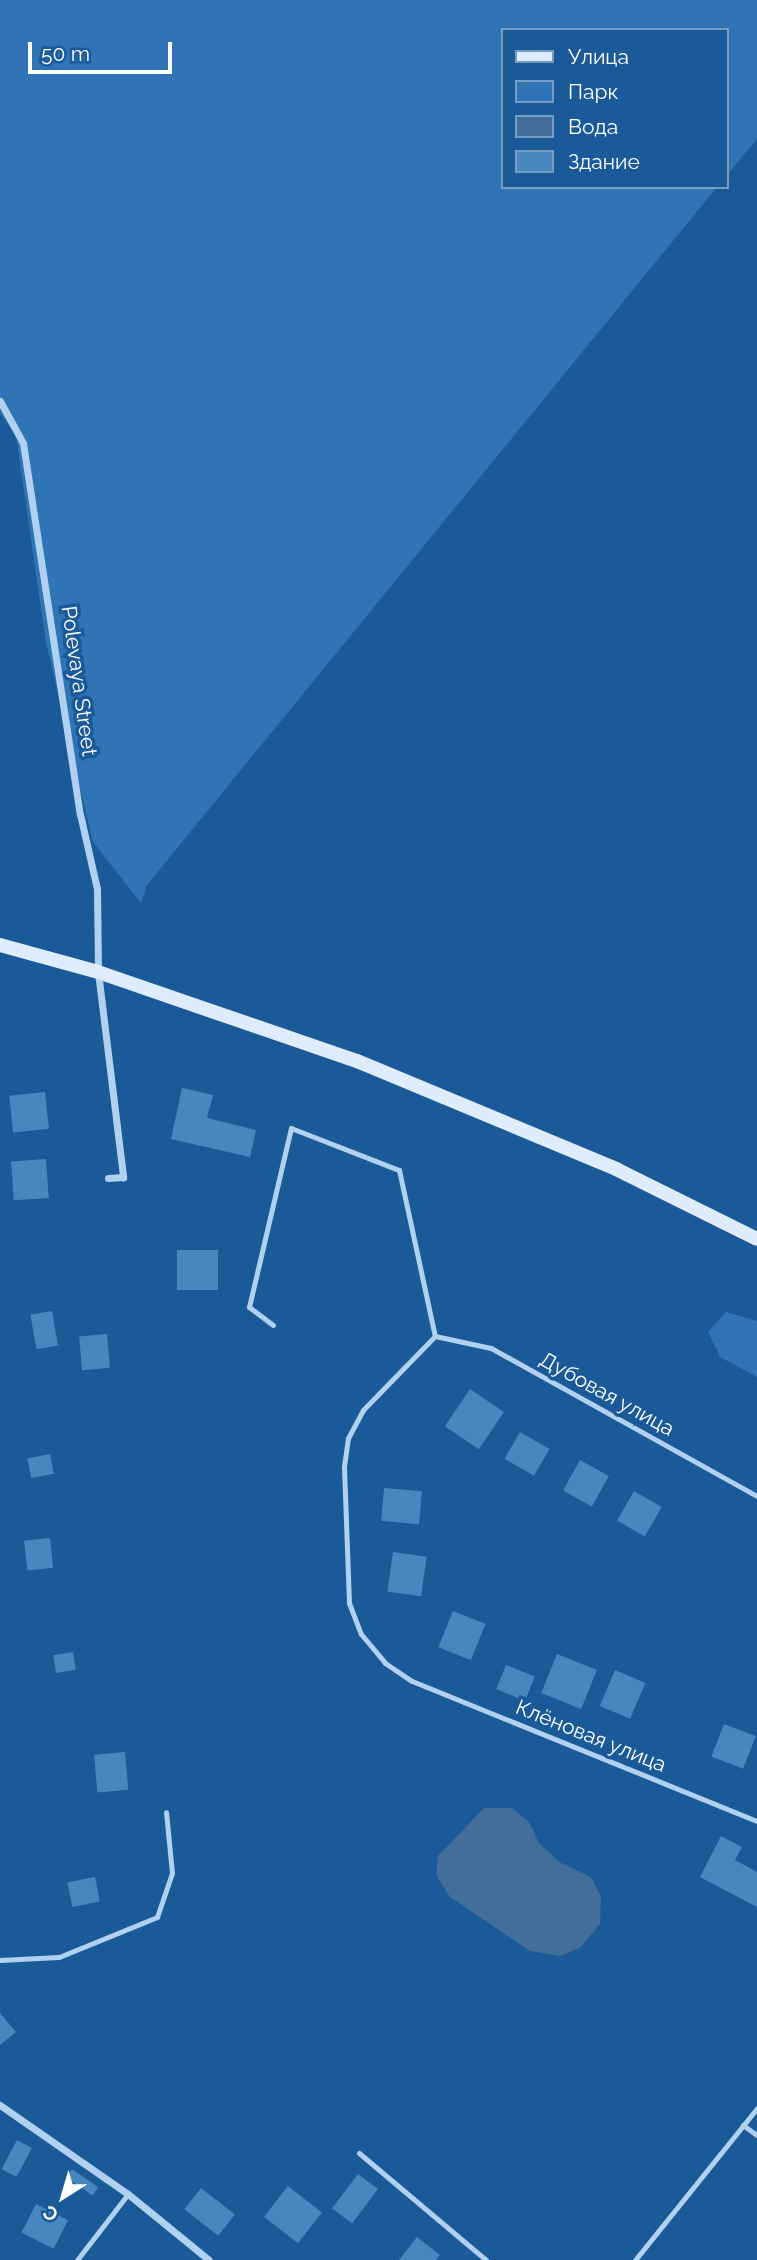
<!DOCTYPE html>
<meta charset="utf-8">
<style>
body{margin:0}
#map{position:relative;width:757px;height:2260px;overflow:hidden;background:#1b5a98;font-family:Raleway,sans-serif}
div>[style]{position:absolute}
.green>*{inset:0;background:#2f74b5}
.water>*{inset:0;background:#426e9a}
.building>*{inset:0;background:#4886c0;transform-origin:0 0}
.lane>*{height:5px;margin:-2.5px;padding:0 2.5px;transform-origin:2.5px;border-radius:2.5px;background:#b0d1f0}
.street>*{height:7px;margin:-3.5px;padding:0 3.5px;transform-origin:3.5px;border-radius:3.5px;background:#b0d1f0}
.secondary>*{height:14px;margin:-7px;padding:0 7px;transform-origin:7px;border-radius:7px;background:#deecfb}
span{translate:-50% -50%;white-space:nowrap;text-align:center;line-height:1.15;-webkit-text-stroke:7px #1b5a98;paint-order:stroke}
.street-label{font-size:21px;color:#fff}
.legend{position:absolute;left:501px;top:28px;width:228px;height:161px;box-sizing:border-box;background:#1b5a98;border:2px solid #769cc1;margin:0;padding:9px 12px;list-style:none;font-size:21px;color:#fff}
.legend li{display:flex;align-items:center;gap:14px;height:35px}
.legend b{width:35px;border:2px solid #769cc1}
.north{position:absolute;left:28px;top:2162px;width:70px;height:70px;-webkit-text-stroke:5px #1b5a98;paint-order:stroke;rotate:217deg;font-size:19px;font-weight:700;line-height:28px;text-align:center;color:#fff}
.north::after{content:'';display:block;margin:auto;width:24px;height:32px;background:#fff;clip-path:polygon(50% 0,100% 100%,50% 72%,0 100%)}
.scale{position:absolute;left:28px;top:42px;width:144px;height:32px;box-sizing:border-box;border:4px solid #fff;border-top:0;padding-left:9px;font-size:21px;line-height:24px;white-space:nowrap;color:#fff;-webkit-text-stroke:5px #1b5a98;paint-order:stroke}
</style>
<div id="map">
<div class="green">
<i style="clip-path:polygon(0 0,757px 0,757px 139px,727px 175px,727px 30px,503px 30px,503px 187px,717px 187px,147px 885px,141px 903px,93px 842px,46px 643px,16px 435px,0 413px)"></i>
<i style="clip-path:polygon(726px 1312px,757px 1321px,757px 1377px,720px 1357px,708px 1332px)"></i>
</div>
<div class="water">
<i style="clip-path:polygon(484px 1808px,512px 1808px,529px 1822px,539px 1843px,561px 1863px,591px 1877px,601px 1897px,600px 1924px,581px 1947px,560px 1956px,530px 1951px,450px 1897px,436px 1875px,438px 1856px)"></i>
</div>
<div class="building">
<i style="clip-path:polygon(182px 1088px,213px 1095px,207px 1118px,256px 1130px,250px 1157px,171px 1139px)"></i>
<i style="left:45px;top:1092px;width:37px;height:36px;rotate:84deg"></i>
<i style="left:46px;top:1159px;width:39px;height:35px;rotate:86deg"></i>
<i style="left:177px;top:1250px;width:41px;height:40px"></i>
<i style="left:52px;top:1311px;width:35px;height:22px;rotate:80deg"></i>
<i style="left:107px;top:1334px;width:34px;height:28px;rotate:85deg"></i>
<i style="left:470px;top:1389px;width:41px;height:45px;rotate:34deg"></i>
<i style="left:520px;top:1432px;width:34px;height:31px;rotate:30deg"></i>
<i style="left:50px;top:1454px;width:20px;height:23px;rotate:79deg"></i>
<i style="left:580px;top:1460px;width:33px;height:35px;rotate:29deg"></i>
<i style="left:384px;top:1488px;width:38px;height:33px;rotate:5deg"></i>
<i style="left:634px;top:1491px;width:32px;height:34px;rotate:30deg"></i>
<i style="left:50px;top:1538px;width:30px;height:26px;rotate:84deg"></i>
<i style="left:393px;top:1552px;width:34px;height:40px;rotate:8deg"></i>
<i style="left:453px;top:1611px;width:35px;height:39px;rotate:22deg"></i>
<i style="left:73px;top:1652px;width:18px;height:20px;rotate:81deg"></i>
<i style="left:557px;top:1654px;width:43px;height:42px;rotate:22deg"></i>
<i style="left:506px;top:1665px;width:31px;height:26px;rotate:22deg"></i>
<i style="left:615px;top:1670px;width:33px;height:39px;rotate:23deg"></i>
<i style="left:724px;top:1724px;width:34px;height:35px;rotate:21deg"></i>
<i style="left:125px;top:1752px;width:38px;height:31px;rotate:85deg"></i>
<i style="clip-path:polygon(721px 1836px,742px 1847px,735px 1860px,757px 1872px,757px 1907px,700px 1877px)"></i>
<i style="left:95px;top:1877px;width:25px;height:28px;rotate:79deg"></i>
<i style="clip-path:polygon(0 2013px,16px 2032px,0 2045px)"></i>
<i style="left:17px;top:2140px;width:17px;height:33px;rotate:28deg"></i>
<i style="left:72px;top:2169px;width:32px;height:10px;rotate:35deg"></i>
<i style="left:358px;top:2174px;width:25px;height:43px;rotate:37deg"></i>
<i style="left:288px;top:2186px;width:43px;height:39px;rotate:38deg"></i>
<i style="left:201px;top:2188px;width:43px;height:27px;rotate:38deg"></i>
<i style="left:36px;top:2204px;width:36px;height:32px;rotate:27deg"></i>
<i style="clip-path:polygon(417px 2237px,440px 2255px,436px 2260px,399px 2260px)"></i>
</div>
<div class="lane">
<i style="left:273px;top:1325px;width:30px;rotate:-143deg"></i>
<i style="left:249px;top:1307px;width:184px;rotate:-76.8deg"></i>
<i style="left:291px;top:1128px;width:116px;rotate:21.3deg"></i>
<i style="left:399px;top:1170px;width:170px;rotate:77.8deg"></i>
<i style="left:435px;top:1336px;width:103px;rotate:134.2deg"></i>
<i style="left:363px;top:1410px;width:32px;rotate:118deg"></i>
<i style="left:348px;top:1438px;width:29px;rotate:98deg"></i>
<i style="left:344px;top:1467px;width:136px;rotate:87.9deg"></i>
<i style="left:349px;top:1603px;width:33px;rotate:69deg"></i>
<i style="left:361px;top:1634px;width:38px;rotate:50deg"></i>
<i style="left:385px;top:1663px;width:32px;rotate:34deg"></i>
<i style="left:412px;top:1681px;width:372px;rotate:22.1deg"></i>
<i style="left:435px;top:1336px;width:57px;rotate:12.1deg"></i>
<i style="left:491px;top:1348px;width:304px;rotate:29.1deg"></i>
<i style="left:0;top:1960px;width:59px;rotate:-2.9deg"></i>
<i style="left:59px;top:1957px;width:106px;rotate:-22.2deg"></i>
<i style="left:157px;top:1917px;width:46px;rotate:-71.2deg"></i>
<i style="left:172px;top:1873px;width:61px;rotate:-95.6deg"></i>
<i style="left:743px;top:2125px;width:17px;rotate:36deg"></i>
<i style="left:359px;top:2153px;width:166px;rotate:40.1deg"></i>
<i style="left:77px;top:2260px;width:83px;rotate:-52.3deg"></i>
<i style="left:635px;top:2260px;width:195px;rotate:-51.2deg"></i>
</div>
<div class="street">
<i style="left:0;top:401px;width:48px;rotate:61.3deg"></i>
<i style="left:23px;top:443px;width:375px;rotate:81.3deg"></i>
<i style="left:80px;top:814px;width:77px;rotate:77.2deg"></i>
<i style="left:97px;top:889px;width:83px;rotate:89.3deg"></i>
<i style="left:98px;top:972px;width:207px;rotate:83deg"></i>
<i style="left:123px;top:1177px;width:15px;rotate:176deg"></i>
<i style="left:0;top:2105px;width:156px;rotate:34.8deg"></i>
<i style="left:128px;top:2194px;width:104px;rotate:39.2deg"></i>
</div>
<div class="secondary">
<i style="left:0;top:945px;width:102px;rotate:15.4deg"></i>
<i style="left:98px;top:972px;width:274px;rotate:19deg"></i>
<i style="left:357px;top:1061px;width:281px;rotate:22.6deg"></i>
<i style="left:616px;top:1169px;width:157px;rotate:26.4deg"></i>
</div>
<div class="street-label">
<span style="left:79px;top:681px;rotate:82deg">Polevaya Street</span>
<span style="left:607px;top:1394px;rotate:29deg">Дубовая улица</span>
<span style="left:591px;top:1736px;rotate:22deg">Клёновая улица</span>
</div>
<ul class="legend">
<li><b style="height:9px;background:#deecfb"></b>Улица</li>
<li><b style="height:19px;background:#2f74b5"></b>Парк</li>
<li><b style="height:19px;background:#426e9a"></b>Вода</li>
<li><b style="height:19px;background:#4886c0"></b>Здание</li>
</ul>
<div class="north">С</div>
<div class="scale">50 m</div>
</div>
